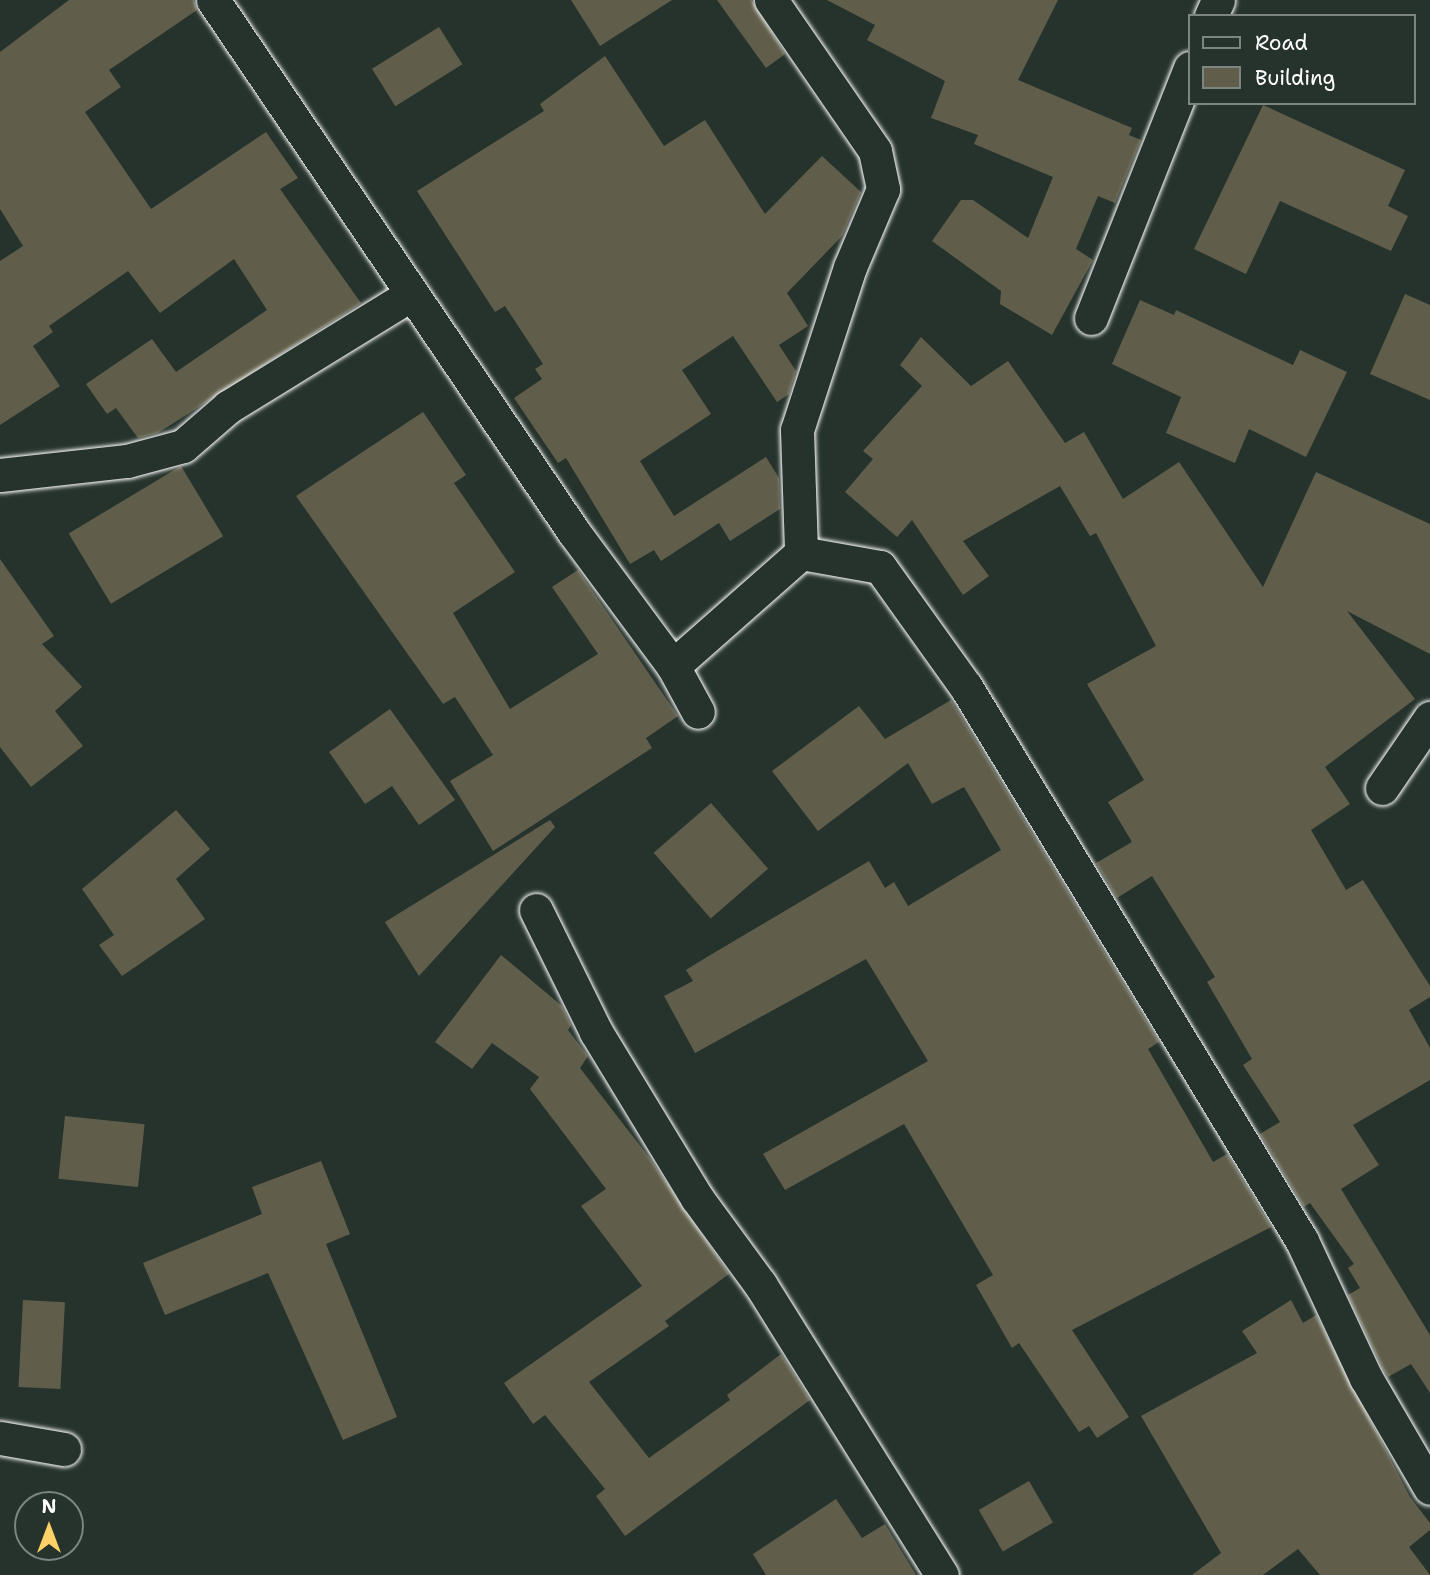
<!DOCTYPE html>
<style>
body{margin:0}
#map{position:relative;width:1430px;height:1575px;overflow:hidden;background:#26332d;font-family:"Shantell Sans",sans-serif}
div>[style]{position:absolute}
.building>*{inset:0;background:#605e4a;transform-origin:0 0}
.roads{filter:drop-shadow(0 0 2px #fff) drop-shadow(0 0 2px #fff)}
.street>*{height:33px;margin:-16.5px;padding:0 16.5px;transform-origin:16.5px;border-radius:16.5px;background:#26332d}
span{translate:-50% -50%;white-space:nowrap;text-align:center;line-height:1.15;-webkit-text-stroke:5px #26332d;paint-order:stroke}
.legend{position:absolute;left:1188px;top:14px;width:228px;height:91px;box-sizing:border-box;background:#26332d;border:2px solid #7d8581;margin:0;padding:9px 12px;list-style:none;font-size:21px;color:#fff}
.legend li{display:flex;align-items:center;gap:14px;height:35px}
.legend b{width:35px;border:2px solid #7d8581}
.north{position:absolute;left:14px;top:1491px;width:70px;height:70px;box-sizing:border-box;background:#26332d;border:2px solid #7d8581;border-radius:50%;rotate:0deg;font-size:19px;font-weight:700;line-height:28px;text-align:center;color:#fff}
.north::after{content:'';display:block;margin:auto;width:24px;height:32px;background:#ffd166;clip-path:polygon(50% 0,100% 100%,50% 72%,0 100%)}
</style>
<div id="map">
<div class="building">
<i style="clip-path:polygon(69px 0,194px 0,197px 10px,109px 70px,121px 87px,85px 112px,151px 209px,266px 132px,298px 178px,280px 189px,361px 303px,158px 433px,138px 438px,116px 408px,107px 414px,86px 384px,152px 339px,176px 372px,267px 310px,234px 259px,160px 313px,128px 271px,49px 326px,53px 332px,33px 346px,60px 386px,0 425px,0 261px,23px 246px,0 209px,0 52px)"></i>
<i style="clip-path:polygon(571px 0,672px 0,600px 46px)"></i>
<i style="clip-path:polygon(717px 0,752px 0,785px 54px,766px 68px)"></i>
<i style="clip-path:polygon(827px 0,1058px 0,1018px 80px,1132px 128px,1129px 135px,1141px 140px,1115px 203px,1098px 196px,1076px 249px,1093px 260px,1052px 335px,1000px 304px,1001px 291px,932px 241px,961px 200px,973px 200px,1028px 238px,1053px 177px,974px 144px,978px 135px,931px 118px,945px 81px,867px 40px,875px 25px)"></i>
<i style="left:439px;top:27px;width:44px;height:79px;rotate:58deg"></i>
<i style="clip-path:polygon(605px 56px,664px 146px,705px 120px,765px 214px,822px 156px,861px 192px,842px 236px,787px 293px,808px 326px,779px 345px,796px 371px,789px 394px,777px 402px,733px 336px,682px 370px,711px 414px,640px 461px,674px 516px,766px 457px,779px 478px,780px 509px,730px 541px,719px 523px,661px 561px,654px 550px,630px 564px,566px 458px,558px 463px,514px 398px,542px 379px,535px 369px,543px 364px,505px 306px,495px 312px,417px 191px,544px 111px,540px 104px)"></i>
<i style="clip-path:polygon(1263px 105px,1405px 170px,1388px 206px,1408px 216px,1391px 251px,1280px 201px,1246px 274px,1194px 249px)"></i>
<i style="clip-path:polygon(1405px 294px,1430px 305px,1430px 400px,1370px 374px)"></i>
<i style="clip-path:polygon(1140px 300px,1174px 315px,1176px 310px,1293px 365px,1300px 350px,1347px 372px,1306px 457px,1249px 429px,1235px 463px,1166px 433px,1181px 397px,1112px 364px)"></i>
<i style="clip-path:polygon(921px 337px,971px 386px,1008px 361px,1065px 443px,1084px 432px,1123px 499px,1179px 462px,1263px 587px,1316px 472px,1430px 524px,1430px 654px,1347px 611px,1415px 699px,1325px 767px,1350px 804px,1311px 830px,1346px 890px,1363px 880px,1430px 986px,1430px 997px,1409px 1010px,1430px 1048px,1430px 1080px,1353px 1125px,1379px 1165px,1341px 1189px,1430px 1335px,1430px 1393px,1411px 1364px,1388px 1377px,1383px 1369px,1348px 1295px,1360px 1288px,1348px 1268px,1354px 1264px,1310px 1203px,1304px 1207px,1260px 1134px,1280px 1122px,1243px 1065px,1252px 1059px,1207px 982px,1215px 977px,1152px 876px,1117px 898px,1096px 863px,1132px 842px,1108px 802px,1144px 780px,1087px 684px,1156px 646px,1096px 533px,1090px 536px,1060px 486px,963px 541px,989px 576px,963px 595px,912px 520px,897px 537px,845px 492px,873px 459px,863px 451px,922px 386px,900px 365px)"></i>
<i style="clip-path:polygon(423px 412px,466px 475px,454px 483px,515px 572px,453px 613px,510px 709px,598px 654px,552px 587px,578px 570px,678px 716px,646px 738px,652px 748px,493px 851px,450px 781px,493px 755px,455px 697px,443px 704px,296px 496px)"></i>
<i style="left:181px;top:466px;width:82px;height:131px;rotate:59deg"></i>
<i style="clip-path:polygon(0 559px,54px 636px,42px 644px,82px 687px,55px 711px,83px 746px,31px 787px,0 747px)"></i>
<i style="clip-path:polygon(951px 700px,1159px 1042px,1148px 1049px,1213px 1162px,1227px 1154px,1271px 1227px,1072px 1330px,1129px 1417px,1097px 1438px,1089px 1426px,1079px 1432px,1019px 1343px,1012px 1348px,976px 1285px,993px 1275px,904px 1124px,785px 1190px,763px 1154px,928px 1061px,866px 959px,695px 1053px,664px 996px,693px 981px,686px 970px,707px 957px,869px 861px,885px 888px,894px 882px,908px 906px,1001px 850px,964px 787px,932px 804px,908px 763px,818px 831px,772px 771px,859px 706px,885px 739px)"></i>
<i style="clip-path:polygon(390px 709px,455px 800px,419px 825px,392px 786px,365px 804px,329px 752px)"></i>
<i style="left:711px;top:803px;width:87px;height:76px;rotate:49deg"></i>
<i style="clip-path:polygon(176px 810px,210px 849px,176px 879px,205px 919px,122px 976px,99px 945px,114px 935px,82px 889px)"></i>
<i style="clip-path:polygon(550px 820px,555px 827px,419px 976px,385px 922px)"></i>
<i style="clip-path:polygon(501px 955px,562px 1006px,571px 1025px,568px 1030px,588px 1056px,580px 1068px,651px 1160px,729px 1274px,665px 1321px,669px 1326px,589px 1382px,649px 1458px,730px 1400px,727px 1395px,781px 1354px,810px 1400px,625px 1536px,596px 1496px,605px 1489px,545px 1415px,533px 1424px,504px 1383px,642px 1286px,581px 1206px,606px 1189px,530px 1089px,539px 1077px,492px 1043px,472px 1069px,435px 1042px)"></i>
<i style="left:65px;top:1116px;width:80px;height:63px;rotate:6deg"></i>
<i style="clip-path:polygon(321px 1161px,350px 1234px,326px 1244px,397px 1417px,343px 1440px,268px 1273px,165px 1315px,143px 1263px,262px 1214px,252px 1187px)"></i>
<i style="left:23px;top:1300px;width:42px;height:87px;rotate:3deg"></i>
<i style="clip-path:polygon(1291px 1300px,1303px 1323px,1316px 1315px,1410px 1497px,1430px 1523px,1430px 1530px,1409px 1547px,1430px 1575px,1320px 1575px,1298px 1549px,1263px 1575px,1192px 1575px,1221px 1553px,1141px 1416px,1257px 1353px,1242px 1331px)"></i>
<i style="left:1029px;top:1481px;width:48px;height:58px;rotate:60deg"></i>
<i style="clip-path:polygon(836px 1499px,862px 1538px,885px 1524px,916px 1575px,766px 1575px,753px 1554px)"></i>
</div>
<div class="roads">
<div class="street">
<i style="left:213px;top:0;width:642px;rotate:55.86deg"></i>
<i style="left:573px;top:531px;width:168px;rotate:53.5deg"></i>
<i style="left:673px;top:666px;width:171px;rotate:-41.4deg"></i>
<i style="left:801px;top:553px;width:80px;rotate:10deg"></i>
<i style="left:880px;top:567px;width:148px;rotate:54.4deg"></i>
<i style="left:966px;top:687px;width:648px;rotate:58.76deg"></i>
<i style="left:1302px;top:1241px;width:151px;rotate:65deg"></i>
<i style="left:1366px;top:1378px;width:127px;rotate:59.8deg"></i>
<i style="left:771px;top:0;width:183px;rotate:55.4deg"></i>
<i style="left:875px;top:151px;width:39px;rotate:78deg"></i>
<i style="left:883px;top:189px;width:85px;rotate:112.9deg"></i>
<i style="left:850px;top:267px;width:171px;rotate:108deg"></i>
<i style="left:797px;top:430px;width:123px;rotate:88.1deg"></i>
<i style="left:1211px;top:16px;width:17px;rotate:-66deg"></i>
<i style="left:1091px;top:318px;width:269px;rotate:-68.4deg"></i>
<i style="left:0;top:475px;width:128px;rotate:-6.3deg"></i>
<i style="left:127px;top:461px;width:58px;rotate:-15deg"></i>
<i style="left:183px;top:446px;width:60px;rotate:-40.9deg"></i>
<i style="left:228px;top:407px;width:214px;rotate:-31.6deg"></i>
<i style="left:673px;top:666px;width:52px;rotate:61.5deg"></i>
<i style="left:1382px;top:788px;width:85px;rotate:-55.6deg"></i>
<i style="left:536px;top:910px;width:136px;rotate:63.8deg"></i>
<i style="left:596px;top:1032px;width:194px;rotate:58.7deg"></i>
<i style="left:697px;top:1198px;width:107px;rotate:53.8deg"></i>
<i style="left:760px;top:1284px;width:343px;rotate:58deg"></i>
<i style="left:0;top:1438px;width:65px;rotate:9.8deg"></i>
</div>
</div>
<ul class="legend">
<li><b style="height:9px;background:#26332d"></b>Road</li>
<li><b style="height:19px;background:#605e4a"></b>Building</li>
</ul>
<div class="north">N</div>
</div>
